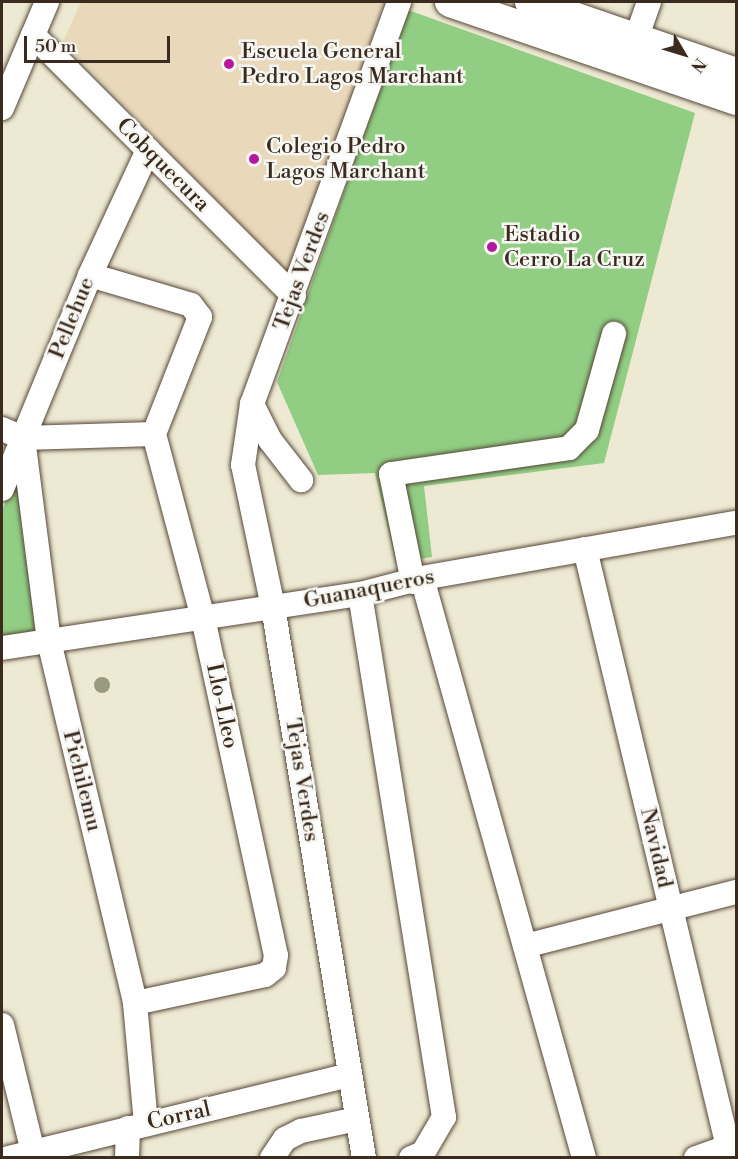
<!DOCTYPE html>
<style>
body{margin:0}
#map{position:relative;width:738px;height:1159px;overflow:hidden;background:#ede9d2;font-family:"Libre Bodoni",serif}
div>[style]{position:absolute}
.built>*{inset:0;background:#e9d9ba}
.green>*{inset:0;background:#91ce83}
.roads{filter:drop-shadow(0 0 2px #564739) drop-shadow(0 0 2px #564739)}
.minor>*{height:24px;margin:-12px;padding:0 12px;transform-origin:12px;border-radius:12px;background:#fff}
.major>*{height:30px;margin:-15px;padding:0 15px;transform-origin:15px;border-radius:15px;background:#fff}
.trees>*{width:16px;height:16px;margin:-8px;border-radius:50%;background:#999b80}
.dots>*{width:16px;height:16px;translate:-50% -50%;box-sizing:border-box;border:3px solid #f6f6f2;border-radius:50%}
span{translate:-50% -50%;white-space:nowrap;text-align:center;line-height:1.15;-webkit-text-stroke:5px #f6f6f2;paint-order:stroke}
.poi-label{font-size:22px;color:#3b2a1e}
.left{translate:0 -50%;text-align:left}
.street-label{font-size:22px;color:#3b2a1e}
.frame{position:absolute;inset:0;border:3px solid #3b2a1e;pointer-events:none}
.north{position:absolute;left:654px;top:24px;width:60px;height:60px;-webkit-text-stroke:4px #f6f6f2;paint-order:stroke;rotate:128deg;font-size:16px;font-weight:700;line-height:24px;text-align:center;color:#3b2a1e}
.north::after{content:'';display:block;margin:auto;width:21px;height:27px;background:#3b2a1e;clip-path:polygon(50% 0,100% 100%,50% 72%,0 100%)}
.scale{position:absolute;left:24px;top:36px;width:146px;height:27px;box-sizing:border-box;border:3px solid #3b2a1e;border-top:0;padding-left:8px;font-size:18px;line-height:21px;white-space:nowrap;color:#3b2a1e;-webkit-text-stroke:4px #f6f6f2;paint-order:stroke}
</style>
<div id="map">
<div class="built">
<i style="clip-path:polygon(81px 2px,384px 2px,291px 276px,63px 42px)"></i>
</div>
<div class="green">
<i style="clip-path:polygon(408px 10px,695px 113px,604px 463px,424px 486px,432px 557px,396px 563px,375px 473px,318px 475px,277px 382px)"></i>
<i style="clip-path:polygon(18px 472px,40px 634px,2px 640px,2px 510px)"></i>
</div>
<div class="roads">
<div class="minor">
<i style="left:33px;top:35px;width:369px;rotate:45deg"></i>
<i style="left:630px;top:56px;width:57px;rotate:-70.6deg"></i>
<i style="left:2px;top:108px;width:115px;rotate:-67deg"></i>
<i style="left:90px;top:275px;width:105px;rotate:16.5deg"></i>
<i style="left:191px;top:305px;width:15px;rotate:53deg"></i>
<i style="left:200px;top:317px;width:126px;rotate:111.5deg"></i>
<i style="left:154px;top:434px;width:190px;rotate:75.1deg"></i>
<i style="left:203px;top:618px;width:345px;rotate:77.8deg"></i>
<i style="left:276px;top:955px;width:13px;rotate:99deg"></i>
<i style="left:274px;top:968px;width:11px;rotate:142deg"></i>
<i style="left:265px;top:975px;width:133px;rotate:167.8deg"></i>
<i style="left:252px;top:404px;width:40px;rotate:63.4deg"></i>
<i style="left:270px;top:440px;width:51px;rotate:52.2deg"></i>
<i style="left:2px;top:429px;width:23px;rotate:23deg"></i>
<i style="left:23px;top:438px;width:131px;rotate:-1.7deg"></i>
<i style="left:23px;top:438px;width:205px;rotate:82.7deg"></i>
<i style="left:49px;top:641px;width:372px;rotate:76.6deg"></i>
<i style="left:135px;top:1003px;width:121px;rotate:84.8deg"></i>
<i style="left:2px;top:489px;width:231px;rotate:-67.6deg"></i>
<i style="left:90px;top:275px;width:138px;rotate:-65.1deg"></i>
<i style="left:585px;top:549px;width:615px;rotate:76.55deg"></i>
<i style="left:422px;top:578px;width:602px;rotate:74.39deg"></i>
<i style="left:413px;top:582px;width:110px;rotate:-101.5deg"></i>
<i style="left:391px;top:474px;width:180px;rotate:-8.3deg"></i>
<i style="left:569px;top:448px;width:25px;rotate:-45deg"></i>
<i style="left:587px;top:430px;width:100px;rotate:-74.3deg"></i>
<i style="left:360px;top:594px;width:530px;rotate:80.88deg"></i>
<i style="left:444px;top:1117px;width:42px;rotate:120.3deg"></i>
<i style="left:423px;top:1153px;width:13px;rotate:157deg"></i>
<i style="left:2px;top:648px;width:362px;rotate:-8.6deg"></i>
<i style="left:360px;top:594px;width:64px;rotate:-14.5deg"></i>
<i style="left:422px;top:578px;width:318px;rotate:-10deg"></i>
<i style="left:525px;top:946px;width:218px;rotate:-14.4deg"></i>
<i style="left:2px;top:1025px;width:131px;rotate:76.3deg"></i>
<i style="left:9px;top:1158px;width:350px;rotate:-13.7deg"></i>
<i style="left:127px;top:1158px;width:30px;rotate:-88deg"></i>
<i style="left:272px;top:1158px;width:23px;rotate:-56deg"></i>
<i style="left:285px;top:1139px;width:18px;rotate:-27deg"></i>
<i style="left:301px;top:1131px;width:57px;rotate:-12.1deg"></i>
<i style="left:364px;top:1158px;width:558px;rotate:-99.38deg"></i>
<i style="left:273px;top:607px;width:145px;rotate:-101.9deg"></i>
<i style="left:243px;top:465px;width:62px;rotate:-81.6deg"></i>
<i style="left:252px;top:404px;width:428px;rotate:-69.9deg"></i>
<i style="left:696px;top:1158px;width:42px;rotate:-19.3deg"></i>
</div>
<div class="major">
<i style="left:450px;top:2px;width:302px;rotate:18.9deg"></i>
<i style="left:530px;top:2px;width:218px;rotate:19deg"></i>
</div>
</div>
<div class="trees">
<i style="left:102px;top:685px"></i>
</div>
<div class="dots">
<i style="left:229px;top:64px;background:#b5179e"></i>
<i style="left:254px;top:159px;background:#b5179e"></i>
<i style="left:492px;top:247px;background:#b5179e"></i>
</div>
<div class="poi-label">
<span class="left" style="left:241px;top:64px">Escuela General<br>Pedro Lagos Marchant</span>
<span class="left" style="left:266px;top:159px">Colegio Pedro<br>Lagos Marchant</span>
<span class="left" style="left:504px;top:247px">Estadio<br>Cerro La Cruz</span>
</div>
<div class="street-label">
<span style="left:163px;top:165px;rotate:45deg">Cobquecura</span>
<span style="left:302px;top:271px;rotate:-70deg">Tejas Verdes</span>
<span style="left:72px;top:318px;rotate:-68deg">Pellehue</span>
<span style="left:369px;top:589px;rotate:-11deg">Guanaqueros</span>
<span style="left:222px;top:706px;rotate:78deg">Llo-Lleo</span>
<span style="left:302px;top:780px;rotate:81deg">Tejas Verdes</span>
<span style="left:82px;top:781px;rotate:76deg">Pichilemu</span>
<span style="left:656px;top:848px;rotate:77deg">Navidad</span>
<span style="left:179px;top:1116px;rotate:-13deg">Corral</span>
</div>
<div class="frame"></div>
<div class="north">N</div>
<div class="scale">50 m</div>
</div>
